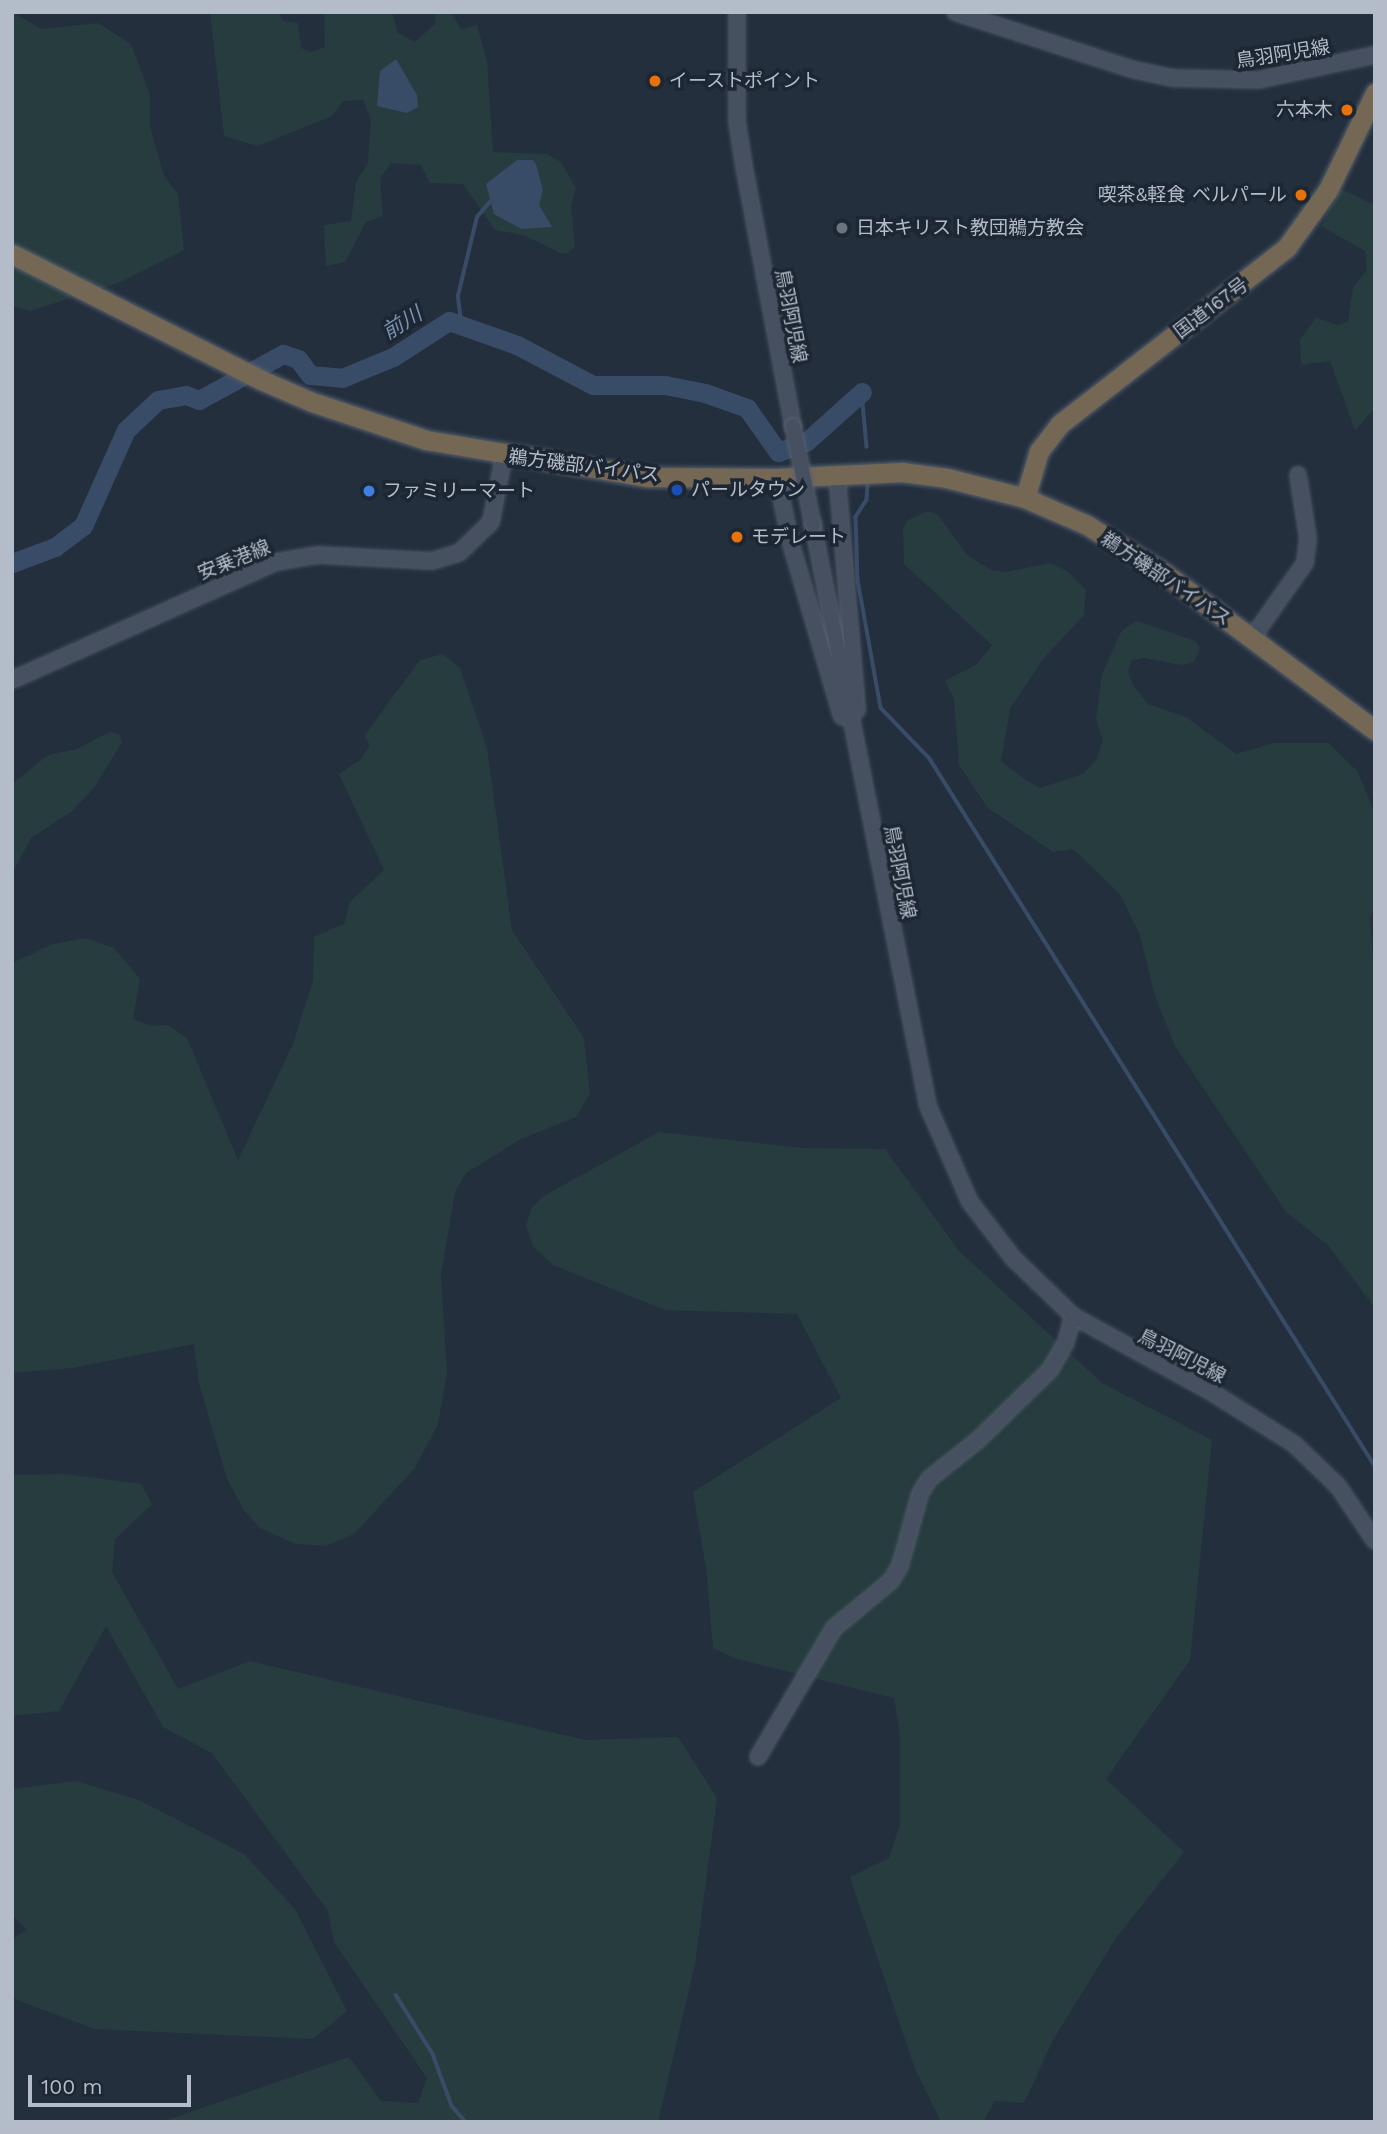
<!DOCTYPE html>
<meta charset="utf-8">
<style>
body{margin:0}
#map{position:relative;width:1387px;height:2134px;overflow:hidden;background:#242f3e;font-family:"Work Sans","Noto Sans JP",sans-serif}
div>[style]{position:absolute}
.green>*{inset:0;background:#263c3f}
.water>*{inset:0;background:#394c67}
.stream>*{height:3.5px;margin:-1.75px;padding:0 1.75px;transform-origin:1.75px;border-radius:1.75px;background:#394c67}
.river>*{height:19px;margin:-9.5px;padding:0 9.5px;transform-origin:9.5px;border-radius:9.5px;background:#394c67}
.roads{filter:drop-shadow(0 0 2px #565f6c) drop-shadow(0 0 2px #565f6c)}
.secondary>*{height:14px;margin:-7px;padding:0 7px;transform-origin:7px;border-radius:7px;background:#465061}
.highway>*{height:19px;margin:-9.5px;padding:0 9.5px;transform-origin:9.5px;border-radius:9.5px;background:#746855}
.bridges{filter:drop-shadow(0 0 2px #565f6c) drop-shadow(0 0 2px #565f6c)}
.secondary-bridge>*{height:14px;margin:-7px;padding:0 7px;transform-origin:7px;border-radius:7px;background:#465061}
.dots>*{width:19px;height:19px;translate:-50% -50%;box-sizing:border-box;border:4px solid #1d2633;border-radius:50%}
span{translate:-50% -50%;white-space:nowrap;text-align:center;line-height:1.15;-webkit-text-stroke:7px #1d2633;paint-order:stroke}
.street-label{font-size:19px;color:#b4bcc9}
.poi-label{font-size:19px;color:#b4bcc9}
.left{translate:0 -50%;text-align:left}
.right{translate:-100% -50%;text-align:right}
.water-label{font-size:21px;color:#7c92b1;font-style:italic}
.frame{position:absolute;inset:0;border:14px solid #b4bcc9;pointer-events:none}
.scale{position:absolute;left:28px;top:2075px;width:163px;height:32px;box-sizing:border-box;border:4px solid #b4bcc9;border-top:0;padding-left:9px;font-size:21px;line-height:24px;white-space:nowrap;color:#b4bcc9;-webkit-text-stroke:5px #1d2633;paint-order:stroke}
</style>
<div id="map">
<div class="green">
<i style="clip-path:polygon(12px 12px,41px 29px,98px 23px,131px 44px,150px 95px,150px 127px,164px 176px,178px 194px,184px 250px,121px 282px,30px 311px,12px 306px)"></i>
<i style="clip-path:polygon(210px 12px,278px 12px,283px 21px,298px 23px,301px 48px,311px 52px,325px 47px,324px 12px,392px 12px,398px 33px,415px 42px,436px 23px,435px 12px,451px 12px,461px 29px,477px 25px,487px 61px,493px 152px,547px 154px,561px 162px,576px 188px,571px 206px,575px 246px,567px 254px,561px 253px,523px 235px,495px 230px,463px 184px,430px 183px,421px 165px,391px 163px,380px 178px,383px 216px,366px 222px,345px 262px,326px 266px,324px 225px,351px 221px,356px 182px,368px 163px,371px 119px,363px 100px,343px 101px,332px 116px,258px 146px,224px 136px)"></i>
<i style="clip-path:polygon(1341px 189px,1375px 205px,1375px 408px,1355px 430px,1330px 361px,1301px 365px,1300px 340px,1316px 318px,1338px 325px,1348px 322px,1353px 287px,1367px 270px,1365px 251px,1321px 226px)"></i>
<i style="clip-path:polygon(928px 511px,937px 514px,968px 556px,991px 570px,1006px 572px,1050px 563px,1067px 571px,1086px 590px,1084px 615px,1043px 659px,1010px 709px,1001px 761px,1023px 778px,1040px 788px,1083px 774px,1096px 760px,1103px 741px,1096px 719px,1102px 674px,1122px 630px,1137px 621px,1195px 641px,1200px 648px,1194px 662px,1182px 665px,1144px 658px,1132px 660px,1128px 672px,1133px 685px,1148px 704px,1186px 717px,1236px 754px,1274px 743px,1329px 743px,1358px 772px,1375px 814px,1375px 902px,1370px 919px,1375px 986px,1375px 1308px,1328px 1245px,1286px 1212px,1175px 1046px,1155px 996px,1140px 935px,1120px 894px,1073px 849px,1053px 852px,987px 807px,959px 765px,954px 699px,945px 681px,977px 664px,992px 645px,904px 564px,903px 528px,908px 520px)"></i>
<i style="clip-path:polygon(443px 654px,460px 668px,487px 748px,512px 930px,584px 1038px,590px 1093px,576px 1117px,521px 1139px,466px 1173px,455px 1192px,441px 1275px,447px 1373px,438px 1424px,415px 1468px,354px 1534px,325px 1546px,296px 1544px,260px 1528px,244px 1510px,227px 1479px,199px 1383px,194px 1344px,72px 1368px,12px 1373px,12px 963px,53px 944px,86px 938px,114px 948px,140px 979px,133px 1019px,151px 1026px,168px 1025px,187px 1038px,238px 1160px,293px 1044px,313px 981px,314px 937px,344px 924px,350px 902px,384px 870px,339px 774px,360px 760px,370px 745px,364px 736px,420px 660px)"></i>
<i style="clip-path:polygon(110px 732px,119px 734px,122px 742px,94px 788px,71px 812px,31px 838px,12px 874px,12px 784px,48px 755px,77px 749px)"></i>
<i style="clip-path:polygon(659px 1132px,803px 1148px,885px 1149px,959px 1251px,1102px 1383px,1212px 1440px,1190px 1660px,1106px 1779px,1184px 1852px,1116px 1938px,1053px 2040px,1024px 2103px,995px 2101px,983px 2122px,941px 2122px,915px 2069px,850px 1877px,889px 1858px,900px 1824px,900px 1733px,894px 1698px,737px 1659px,713px 1648px,706px 1568px,693px 1492px,841px 1398px,797px 1314px,665px 1310px,553px 1265px,533px 1246px,526px 1226px,531px 1209px,542px 1197px)"></i>
<i style="clip-path:polygon(65px 1474px,141px 1484px,152px 1504px,115px 1539px,112px 1572px,178px 1689px,250px 1661px,585px 1740px,678px 1737px,717px 1798px,695px 1964px,658px 2122px,162px 2122px,349px 2057px,381px 2101px,418px 2103px,427px 2078px,334px 1942px,328px 1911px,212px 1753px,163px 1727px,106px 1626px,59px 1711px,12px 1716px,12px 1475px)"></i>
<i style="clip-path:polygon(76px 1781px,139px 1800px,244px 1854px,295px 1909px,347px 2011px,313px 2039px,94px 2029px,12px 1998px,12px 1939px,27px 1930px,12px 1915px,12px 1789px)"></i>
</div>
<div class="water">
<i style="clip-path:polygon(396px 59px,417px 95px,418px 107px,407px 113px,377px 106px,380px 71px)"></i>
<i style="clip-path:polygon(517px 160px,533px 160px,536px 164px,543px 190px,539px 205px,552px 227px,521px 229px,494px 214px,486px 184px)"></i>
</div>
<div class="stream">
<i style="left:461px;top:322px;width:26px;rotate:-97deg"></i>
<i style="left:458px;top:296px;width:81px;rotate:-76.5deg"></i>
<i style="left:477px;top:217px;width:23px;rotate:-49deg"></i>
<i style="left:862px;top:392px;width:55px;rotate:84.8deg"></i>
<i style="left:868px;top:485px;width:15px;rotate:94deg"></i>
<i style="left:867px;top:500px;width:20px;rotate:123deg"></i>
<i style="left:856px;top:517px;width:63px;rotate:88.2deg"></i>
<i style="left:858px;top:580px;width:130px;rotate:79.8deg"></i>
<i style="left:881px;top:708px;width:71px;rotate:46.1deg"></i>
<i style="left:930px;top:759px;width:835px;rotate:57.81deg"></i>
<i style="left:396px;top:1995px;width:70px;rotate:57.9deg"></i>
<i style="left:433px;top:2054px;width:55px;rotate:69.9deg"></i>
<i style="left:452px;top:2106px;width:21px;rotate:49deg"></i>
</div>
<div class="river">
<i style="left:12px;top:563px;width:46px;rotate:-20.4deg"></i>
<i style="left:55px;top:547px;width:35px;rotate:-37deg"></i>
<i style="left:83px;top:526px;width:105px;rotate:-65.9deg"></i>
<i style="left:126px;top:430px;width:44px;rotate:-43.2deg"></i>
<i style="left:158px;top:400px;width:28px;rotate:-10deg"></i>
<i style="left:186px;top:395px;width:14px;rotate:21deg"></i>
<i style="left:199px;top:400px;width:96px;rotate:-28.7deg"></i>
<i style="left:283px;top:354px;width:16px;rotate:18deg"></i>
<i style="left:298px;top:359px;width:20px;rotate:53deg"></i>
<i style="left:310px;top:375px;width:32px;rotate:5deg"></i>
<i style="left:342px;top:378px;width:55px;rotate:-22.4deg"></i>
<i style="left:393px;top:357px;width:67px;rotate:-32.7deg"></i>
<i style="left:449px;top:321px;width:72px;rotate:19.4deg"></i>
<i style="left:517px;top:345px;width:86px;rotate:27.8deg"></i>
<i style="left:593px;top:385px;width:72px"></i>
<i style="left:665px;top:385px;width:41px;rotate:11.3deg"></i>
<i style="left:705px;top:393px;width:45px;rotate:19.7deg"></i>
<i style="left:747px;top:408px;width:54px;rotate:54.8deg"></i>
<i style="left:778px;top:452px;width:30px;rotate:-20deg"></i>
<i style="left:806px;top:442px;width:75px;rotate:-41.8deg"></i>
</div>
<div class="roads">
<div class="secondary">
<i style="left:737px;top:12px;width:110px;rotate:90deg"></i>
<i style="left:737px;top:122px;width:39px;rotate:81deg"></i>
<i style="left:743px;top:161px;width:270px;rotate:79.3deg"></i>
<i style="left:955px;top:12px;width:189px;rotate:17.9deg"></i>
<i style="left:1135px;top:70px;width:40px;rotate:12deg"></i>
<i style="left:1174px;top:78px;width:84px;rotate:1.4deg"></i>
<i style="left:1258px;top:80px;width:120px;rotate:-12.1deg"></i>
<i style="left:837px;top:475px;width:236px;rotate:85.1deg"></i>
<i style="left:777px;top:478px;width:67px;rotate:78deg"></i>
<i style="left:791px;top:544px;width:180px;rotate:73.6deg"></i>
<i style="left:813px;top:525px;width:592px;rotate:78.8deg"></i>
<i style="left:928px;top:1106px;width:105px;rotate:66.4deg"></i>
<i style="left:970px;top:1202px;width:71px;rotate:52.5deg"></i>
<i style="left:1013px;top:1258px;width:83px;rotate:44deg"></i>
<i style="left:1073px;top:1316px;width:160px;rotate:28.8deg"></i>
<i style="left:1213px;top:1393px;width:96px;rotate:32.2deg"></i>
<i style="left:1294px;top:1444px;width:61px;rotate:43.7deg"></i>
<i style="left:1338px;top:1486px;width:66px;rotate:56.1deg"></i>
<i style="left:1252px;top:638px;width:92px;rotate:-54.8deg"></i>
<i style="left:1305px;top:563px;width:25px;rotate:-83deg"></i>
<i style="left:1308px;top:538px;width:64px;rotate:-99deg"></i>
<i style="left:12px;top:680px;width:289px;rotate:-24.1deg"></i>
<i style="left:276px;top:562px;width:43px;rotate:-9.5deg"></i>
<i style="left:318px;top:555px;width:114px;rotate:3deg"></i>
<i style="left:432px;top:561px;width:28px;rotate:-17deg"></i>
<i style="left:459px;top:553px;width:45px;rotate:-44.1deg"></i>
<i style="left:491px;top:522px;width:67px;rotate:-78.9deg"></i>
<i style="left:758px;top:1757px;width:150px;rotate:-59.5deg"></i>
<i style="left:834px;top:1628px;width:74px;rotate:-39.5deg"></i>
<i style="left:891px;top:1581px;width:17px;rotate:-59deg"></i>
<i style="left:900px;top:1566px;width:75px;rotate:-74.5deg"></i>
<i style="left:920px;top:1494px;width:17px;rotate:-59deg"></i>
<i style="left:929px;top:1479px;width:63px;rotate:-38.5deg"></i>
<i style="left:978px;top:1440px;width:100px;rotate:-44.2deg"></i>
<i style="left:1050px;top:1370px;width:32px;rotate:-60deg"></i>
<i style="left:1066px;top:1342px;width:27px;rotate:-75deg"></i>
</div>
<div class="highway">
<i style="left:12px;top:254px;width:277px;rotate:26.8deg"></i>
<i style="left:259px;top:379px;width:58px;rotate:23.5deg"></i>
<i style="left:312px;top:402px;width:120px;rotate:18.4deg"></i>
<i style="left:426px;top:440px;width:225px;rotate:9.5deg"></i>
<i style="left:648px;top:477px;width:129px;rotate:0.4deg"></i>
<i style="left:777px;top:478px;width:125px;rotate:-2.7deg"></i>
<i style="left:902px;top:472px;width:45px;rotate:7.6deg"></i>
<i style="left:947px;top:478px;width:81px;rotate:14.4deg"></i>
<i style="left:1025px;top:498px;width:68px;rotate:23.5deg"></i>
<i style="left:1087px;top:525px;width:91px;rotate:31.9deg"></i>
<i style="left:1164px;top:573px;width:263px;rotate:36.7deg"></i>
<i style="left:1025px;top:498px;width:49px;rotate:-73.4deg"></i>
<i style="left:1039px;top:451px;width:34px;rotate:-52deg"></i>
<i style="left:1060px;top:424px;width:288px;rotate:-37.9deg"></i>
<i style="left:1287px;top:247px;width:70px;rotate:-54.3deg"></i>
<i style="left:1328px;top:190px;width:108px;rotate:-64.1deg"></i>
</div>
</div>
<div class="bridges">
<div class="secondary-bridge">
<i style="left:793px;top:426px;width:101px;rotate:78.6deg"></i>
</div>
</div>
<div class="dots">
<i style="left:655px;top:81px;background:#e8710a"></i>
<i style="left:1347px;top:110px;background:#e8710a"></i>
<i style="left:1301px;top:195px;background:#e8710a"></i>
<i style="left:842px;top:228px;background:#6b7280"></i>
<i style="left:677px;top:490px;background:#1a4fb4"></i>
<i style="left:369px;top:491px;background:#3f7fe0"></i>
<i style="left:737px;top:537px;background:#e8710a"></i>
</div>
<div class="street-label">
<span style="left:1283px;top:54px;rotate:-9deg">鳥羽阿児線</span>
<span style="left:1211px;top:308px;rotate:-37deg">国道167号</span>
<span style="left:791px;top:316px;rotate:79deg">鳥羽阿児線</span>
<span style="left:584px;top:466px;rotate:7deg">鵜方磯部バイパス</span>
<span style="left:234px;top:560px;rotate:-22deg">安乗港線</span>
<span style="left:1166px;top:579px;rotate:34deg">鵜方磯部バイパス</span>
<span style="left:900px;top:872px;rotate:79deg">鳥羽阿児線</span>
<span style="left:1182px;top:1356px;rotate:27deg">鳥羽阿児線</span>
</div>
<div class="poi-label">
<span class="left" style="left:669px;top:81px">イーストポイント</span>
<span class="right" style="left:1333px;top:110px">六本木</span>
<span class="right" style="left:1287px;top:195px">喫茶&amp;軽食 ベルパール</span>
<span class="left" style="left:856px;top:228px">日本キリスト教団鵜方教会</span>
<span class="left" style="left:691px;top:490px">パールタウン</span>
<span class="left" style="left:383px;top:491px">ファミリーマート</span>
<span class="left" style="left:751px;top:537px">モデレート</span>
</div>
<div class="water-label">
<span style="left:402px;top:323px;rotate:-32deg">前川</span>
</div>
<div class="frame"></div>
<div class="scale">100 m</div>
</div>
